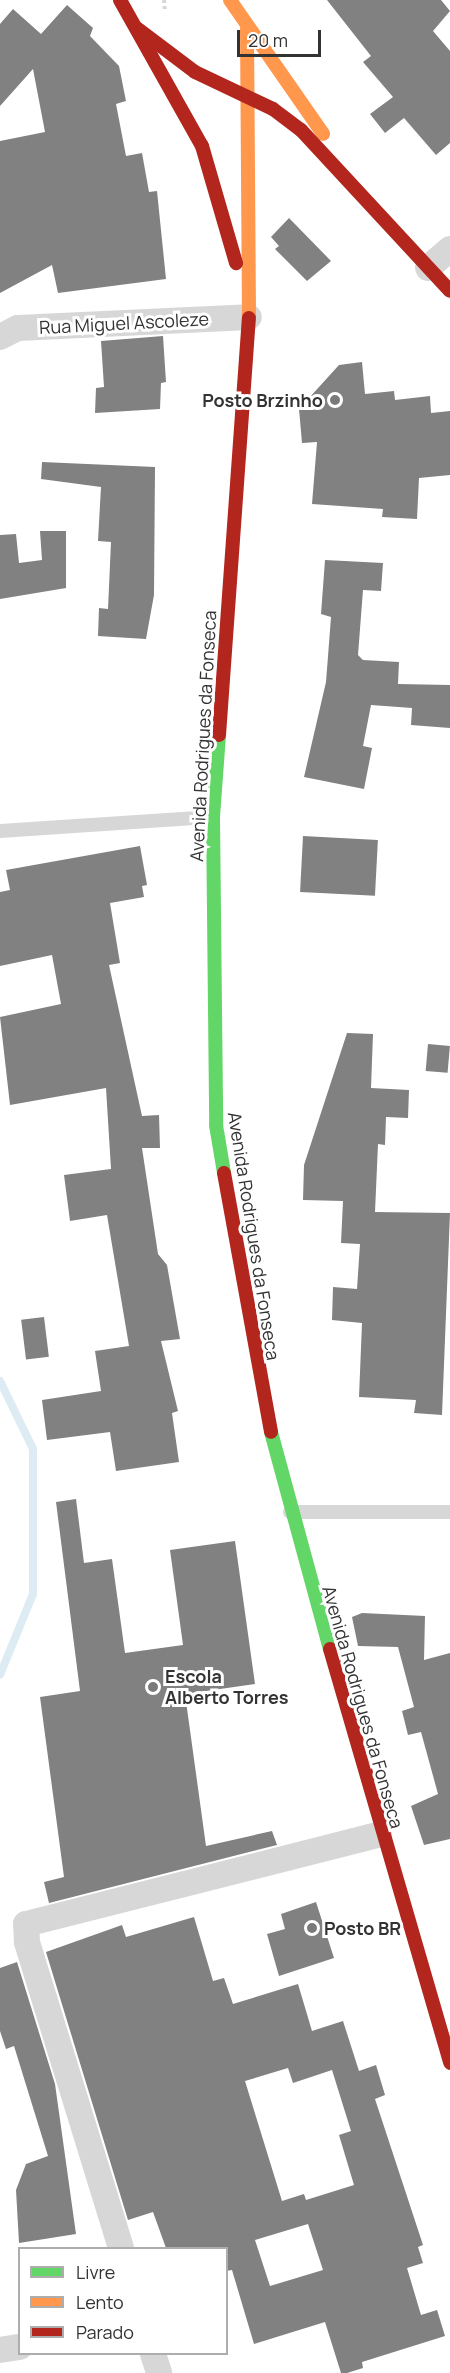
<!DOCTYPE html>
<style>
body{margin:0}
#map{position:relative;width:450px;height:2373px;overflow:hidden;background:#fff;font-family:Manrope,sans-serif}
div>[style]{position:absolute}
.stream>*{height:8px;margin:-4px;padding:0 4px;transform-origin:4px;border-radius:4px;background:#ddebf3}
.building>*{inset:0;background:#818181;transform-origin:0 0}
.path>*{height:4px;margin-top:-2px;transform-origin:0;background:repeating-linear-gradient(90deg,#d6d6d6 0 3px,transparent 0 6px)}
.lane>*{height:14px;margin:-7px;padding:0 7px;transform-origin:7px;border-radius:7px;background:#d7d7d7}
.street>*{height:26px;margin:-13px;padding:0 13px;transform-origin:13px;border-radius:13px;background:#d7d7d7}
.fast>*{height:14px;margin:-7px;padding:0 7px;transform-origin:7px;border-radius:7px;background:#63d668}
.slow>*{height:14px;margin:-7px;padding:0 7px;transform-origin:7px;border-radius:7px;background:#ff974d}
.jam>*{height:14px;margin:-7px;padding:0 7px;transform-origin:7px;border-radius:7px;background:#b3261e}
.dots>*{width:16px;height:16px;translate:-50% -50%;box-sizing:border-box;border:3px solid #fff;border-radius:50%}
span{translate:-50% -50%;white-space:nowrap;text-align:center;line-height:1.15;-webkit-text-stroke:6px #fff;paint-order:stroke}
.street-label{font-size:18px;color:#333}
.poi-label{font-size:18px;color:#333;font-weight:700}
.right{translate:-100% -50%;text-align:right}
.left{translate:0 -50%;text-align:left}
.legend{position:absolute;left:18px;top:2247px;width:210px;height:108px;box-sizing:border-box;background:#fff;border:2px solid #adadad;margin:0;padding:8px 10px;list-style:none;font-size:18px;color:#333}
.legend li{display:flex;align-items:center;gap:12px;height:30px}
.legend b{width:30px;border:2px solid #adadad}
.scale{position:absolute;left:237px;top:30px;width:84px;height:27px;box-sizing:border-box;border:3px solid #333;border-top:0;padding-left:8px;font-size:18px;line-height:21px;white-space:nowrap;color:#333;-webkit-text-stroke:4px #fff;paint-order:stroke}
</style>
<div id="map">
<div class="stream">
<i style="left:0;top:1381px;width:76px;rotate:64.1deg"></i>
<i style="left:33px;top:1449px;width:145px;rotate:90deg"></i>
<i style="left:33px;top:1594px;width:87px;rotate:112.2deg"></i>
</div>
<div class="building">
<i style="clip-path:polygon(327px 0,441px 0,450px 11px,433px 31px,450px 51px,450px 143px,436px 155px,404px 118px,385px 133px,370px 114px,393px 97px,363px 62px,371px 56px)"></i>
<i style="clip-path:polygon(67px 5px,93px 28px,90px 36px,119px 66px,126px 101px,116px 104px,126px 156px,142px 153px,149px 192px,157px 191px,166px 279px,58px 293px,52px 265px,0 293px,0 141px,45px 132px,33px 69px,0 106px,0 24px,13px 9px,41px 34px)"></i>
<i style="clip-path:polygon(289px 218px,331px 261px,307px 281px,275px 249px,279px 246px,271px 237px)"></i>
<i style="clip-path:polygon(163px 336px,166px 382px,161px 383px,160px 409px,95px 413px,96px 388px,104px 387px,101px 341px)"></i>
<i style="clip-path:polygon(362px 362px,365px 394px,394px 391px,395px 400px,430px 396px,431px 413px,450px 411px,450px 475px,419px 478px,417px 519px,382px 517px,383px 509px,312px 504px,317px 442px,302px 443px,299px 409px,339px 365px)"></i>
<i style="clip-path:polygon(42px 462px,155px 467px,154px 595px,146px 639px,98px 636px,99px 608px,108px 609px,111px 542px,98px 541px,101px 487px,41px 479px)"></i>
<i style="clip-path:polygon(40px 531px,66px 531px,66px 588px,0 599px,0 535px,16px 534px,19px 563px,42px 560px)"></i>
<i style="clip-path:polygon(325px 560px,383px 563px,381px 591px,363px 590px,358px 655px,363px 660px,399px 662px,398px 684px,450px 685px,450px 728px,411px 725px,412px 708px,371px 705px,363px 746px,372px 748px,364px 789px,304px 777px,326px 682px,331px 617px,321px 614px)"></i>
<i style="left:303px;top:836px;width:75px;height:56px;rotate:3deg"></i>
<i style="clip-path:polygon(140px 846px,147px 885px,142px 886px,144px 897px,110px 903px,120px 963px,109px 965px,142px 1116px,159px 1115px,160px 1148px,142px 1148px,158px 1254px,167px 1265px,180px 1339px,161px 1341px,178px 1411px,172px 1413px,179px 1462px,116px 1471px,110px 1432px,47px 1440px,42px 1400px,101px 1391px,95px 1351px,129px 1346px,107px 1215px,70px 1221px,64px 1175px,111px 1169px,106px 1088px,10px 1105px,0 1017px,61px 1004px,52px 955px,0 966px,0 892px,10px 890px,6px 870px)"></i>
<i style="clip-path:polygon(347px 1033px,373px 1034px,371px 1088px,409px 1090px,408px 1118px,386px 1117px,385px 1145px,378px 1144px,375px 1212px,450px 1213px,442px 1415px,414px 1413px,416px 1400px,359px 1397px,362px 1323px,332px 1320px,333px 1287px,357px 1289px,360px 1244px,341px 1243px,343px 1201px,303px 1200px,304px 1165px)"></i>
<i style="left:428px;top:1044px;width:22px;height:27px;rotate:5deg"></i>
<i style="left:44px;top:1317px;width:40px;height:23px;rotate:83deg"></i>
<i style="clip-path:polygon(76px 1499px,84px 1563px,112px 1559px,125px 1653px,183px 1645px,170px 1550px,235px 1541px,255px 1684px,185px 1694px,206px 1846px,272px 1831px,277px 1845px,49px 1903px,44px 1882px,64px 1877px,40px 1697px,80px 1691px,56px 1502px)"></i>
<i style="clip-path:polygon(362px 1613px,425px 1616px,424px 1660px,450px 1653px,450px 1839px,424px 1845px,411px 1806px,438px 1794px,421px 1732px,408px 1735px,402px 1711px,414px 1707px,398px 1647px,358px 1646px,352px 1617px)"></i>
<i style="clip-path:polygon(316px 1902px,334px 1958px,279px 1976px,267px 1934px,285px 1929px,281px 1914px)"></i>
<i style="clip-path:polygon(evenodd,194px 1917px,213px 1981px,224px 1978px,233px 2004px,298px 1984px,312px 2031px,343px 2021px,359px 2071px,376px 2065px,385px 2095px,375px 2099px,423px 2245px,418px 2247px,423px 2263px,407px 2268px,421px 2315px,437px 2310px,445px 2336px,362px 2362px,363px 2368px,347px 2373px,341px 2373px,325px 2322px,254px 2344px,232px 2270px,226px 2271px,226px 2248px,166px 2248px,153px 2212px,128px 2220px,46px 1952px,122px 1925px,126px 1937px,194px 1917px,288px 2068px,293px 2083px,332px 2070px,351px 2131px,339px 2135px,354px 2185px,306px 2200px,304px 2194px,282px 2201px,245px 2081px,288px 2068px,194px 1917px,308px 2224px,323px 2270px,270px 2286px,255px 2240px,308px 2224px)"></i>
<i style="clip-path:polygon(17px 1962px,55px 2084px,76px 2234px,19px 2243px,16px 2190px,26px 2164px,48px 2156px,14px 2046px,6px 2049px,0 2031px,0 1968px)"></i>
</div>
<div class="path">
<i style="left:164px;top:0;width:11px;rotate:85deg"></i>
</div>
<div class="lane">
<i style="left:0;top:831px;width:213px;rotate:-3.8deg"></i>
<i style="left:290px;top:1512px;width:160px"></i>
</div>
<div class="street">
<i style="left:428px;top:268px;width:29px;rotate:-41deg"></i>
<i style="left:0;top:337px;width:20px;rotate:-27deg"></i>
<i style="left:18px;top:328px;width:231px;rotate:-2.7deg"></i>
<i style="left:121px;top:2248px;width:320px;rotate:-107.1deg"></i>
<i style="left:27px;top:1942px;width:18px;rotate:-93deg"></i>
<i style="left:26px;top:1924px;width:364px;rotate:-14.2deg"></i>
<i style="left:0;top:2350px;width:20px;rotate:-9deg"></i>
<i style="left:153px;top:2354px;width:20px;rotate:72deg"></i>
</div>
<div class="fast">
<i style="left:219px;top:735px;width:82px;rotate:94.2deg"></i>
<i style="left:213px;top:817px;width:308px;rotate:89.4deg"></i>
<i style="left:216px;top:1125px;width:49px;rotate:80.5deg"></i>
<i style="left:271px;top:1432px;width:225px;rotate:74.8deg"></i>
</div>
<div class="slow">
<i style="left:230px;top:0;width:163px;rotate:55.2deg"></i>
<i style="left:247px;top:29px;width:289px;rotate:89.6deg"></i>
</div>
<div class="jam">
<i style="left:120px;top:0;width:167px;rotate:60.7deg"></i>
<i style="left:202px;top:146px;width:122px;rotate:73.8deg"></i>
<i style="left:138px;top:29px;width:71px;rotate:37deg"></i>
<i style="left:195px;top:72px;width:86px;rotate:25.4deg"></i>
<i style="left:273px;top:109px;width:35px;rotate:37deg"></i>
<i style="left:301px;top:130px;width:219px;rotate:47.2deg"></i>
<i style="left:219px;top:735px;width:418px;rotate:-85.9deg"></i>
<i style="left:224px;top:1173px;width:263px;rotate:79.7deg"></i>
<i style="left:330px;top:1649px;width:431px;rotate:73.8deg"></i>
</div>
<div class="dots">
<i style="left:335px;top:400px;background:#7a7a7a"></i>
<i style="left:153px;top:1687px;background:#7a7a7a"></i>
<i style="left:312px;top:1928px;background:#7a7a7a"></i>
</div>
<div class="street-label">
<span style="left:124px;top:323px;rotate:-3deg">Rua Miguel Ascoleze</span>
<span style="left:203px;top:736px;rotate:-87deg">Avenida Rodrigues da Fonseca</span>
<span style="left:254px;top:1236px;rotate:81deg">Avenida Rodrigues da Fonseca</span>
<span style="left:363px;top:1707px;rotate:74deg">Avenida Rodrigues da Fonseca</span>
</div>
<div class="poi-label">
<span class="right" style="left:323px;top:400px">Posto Brzinho</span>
<span class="left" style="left:165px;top:1687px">Escola<br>Alberto Torres</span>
<span class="left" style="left:324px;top:1928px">Posto BR</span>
</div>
<ul class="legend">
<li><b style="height:8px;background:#63d668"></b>Livre</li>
<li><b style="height:8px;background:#ff974d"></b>Lento</li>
<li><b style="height:8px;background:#b3261e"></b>Parado</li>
</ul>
<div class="scale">20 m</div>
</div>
